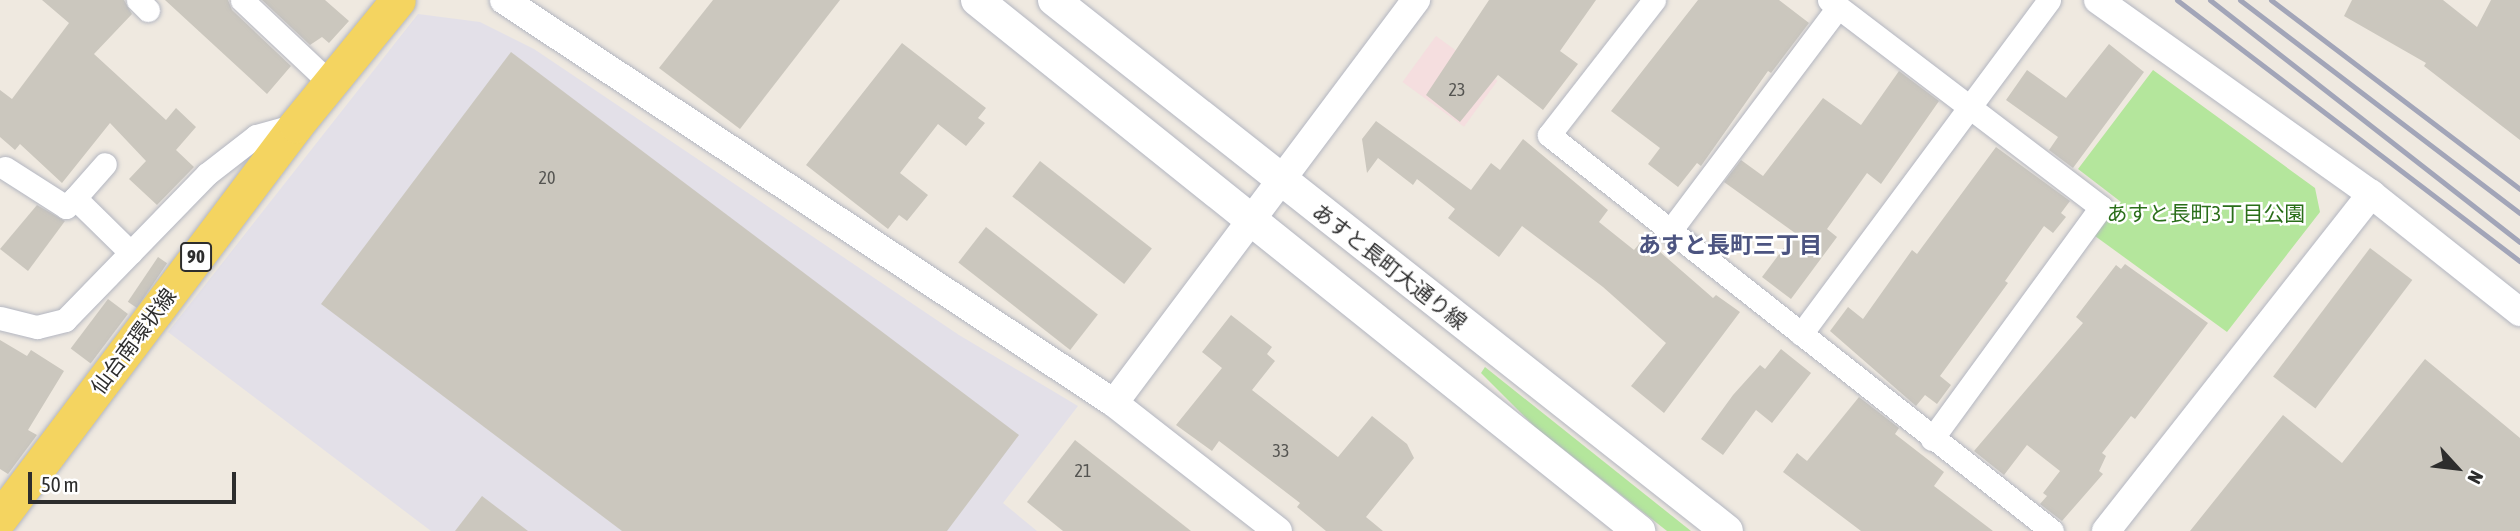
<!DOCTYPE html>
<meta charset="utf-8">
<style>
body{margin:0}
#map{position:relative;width:2520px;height:531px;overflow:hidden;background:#efe9e0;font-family:"Asap Condensed","Noto Sans JP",sans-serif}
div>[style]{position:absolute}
.industrial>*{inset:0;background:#e3e0e8}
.medical>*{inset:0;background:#f5dedf;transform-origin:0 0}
.green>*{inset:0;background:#b4e69c}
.building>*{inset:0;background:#cbc7be;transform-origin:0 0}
.roads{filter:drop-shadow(0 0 2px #b3b6c1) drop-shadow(0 0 2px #b3b6c1)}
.minor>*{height:23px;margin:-11.5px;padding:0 11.5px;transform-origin:11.5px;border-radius:11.5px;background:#fff}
.tertiary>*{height:28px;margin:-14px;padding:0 14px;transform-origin:14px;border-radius:14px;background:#fff}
.secondary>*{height:32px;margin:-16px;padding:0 16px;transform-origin:16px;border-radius:16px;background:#fff}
.primary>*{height:35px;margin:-17.5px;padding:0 17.5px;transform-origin:17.5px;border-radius:17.5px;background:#f4d460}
.rail>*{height:5px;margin:-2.5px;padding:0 2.5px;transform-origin:2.5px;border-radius:2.5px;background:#a2a5b8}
span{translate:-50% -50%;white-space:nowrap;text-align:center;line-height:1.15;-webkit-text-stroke:5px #fff;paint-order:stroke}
.number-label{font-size:18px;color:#545451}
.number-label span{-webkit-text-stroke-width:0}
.shield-label span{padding:2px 5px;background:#fff;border:2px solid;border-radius:5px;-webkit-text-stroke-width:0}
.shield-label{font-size:19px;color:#2d2d2d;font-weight:700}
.park-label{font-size:21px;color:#2a6e1a}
.street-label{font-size:21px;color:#2d2d2d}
.neighbourhood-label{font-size:23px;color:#4c5480;font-weight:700}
.north{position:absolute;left:2422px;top:433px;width:70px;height:70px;-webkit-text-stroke:5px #fff;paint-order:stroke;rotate:117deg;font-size:19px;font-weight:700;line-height:28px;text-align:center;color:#2d2d2d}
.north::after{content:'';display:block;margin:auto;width:24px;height:32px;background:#2d2d2d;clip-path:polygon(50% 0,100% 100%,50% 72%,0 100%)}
.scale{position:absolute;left:28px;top:472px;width:208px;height:32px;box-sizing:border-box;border:4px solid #2d2d2d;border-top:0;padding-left:9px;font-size:21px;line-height:24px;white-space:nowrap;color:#2d2d2d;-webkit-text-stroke:5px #fff;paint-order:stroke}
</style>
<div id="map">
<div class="industrial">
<i style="clip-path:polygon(418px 14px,480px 22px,534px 49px,959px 335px,1078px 406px,1003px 503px,1037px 531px,431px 531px,168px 332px)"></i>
</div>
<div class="medical">
<i style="left:1436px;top:36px;width:76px;height:57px;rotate:36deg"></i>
</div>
<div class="green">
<i style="clip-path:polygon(2153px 70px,2315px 188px,2320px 212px,2227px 332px,2095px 236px,2121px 202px,2078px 169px)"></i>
<i style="clip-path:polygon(1485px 367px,1691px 531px,1667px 531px,1535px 427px,1481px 373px)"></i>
</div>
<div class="building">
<i style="clip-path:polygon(42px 0,124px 0,132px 14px,94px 54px,166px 120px,176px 108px,196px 127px,176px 150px,194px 167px,157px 205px,129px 179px,146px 161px,110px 123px,62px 183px,20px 144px,15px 150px,0 137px,0 90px,12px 99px,69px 23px)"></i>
<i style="clip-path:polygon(165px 0,228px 0,232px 10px,291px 66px,267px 94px)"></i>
<i style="clip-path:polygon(262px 0,325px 0,349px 21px,329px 43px,322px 37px,310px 45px)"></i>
<i style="clip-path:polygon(713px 0,840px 0,740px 129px,659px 68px)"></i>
<i style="clip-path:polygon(1489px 0,1596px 0,1560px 51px,1578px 64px,1543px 110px,1498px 75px,1460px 122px,1426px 95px)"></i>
<i style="clip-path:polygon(1698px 0,1779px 0,1809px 23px,1771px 73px,1768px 71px,1701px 166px,1697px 163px,1678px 187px,1648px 164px,1660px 148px,1611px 111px)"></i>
<i style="clip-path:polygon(2352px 0,2443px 0,2477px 27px,2491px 0,2520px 0,2520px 140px,2424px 66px,2426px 63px,2344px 16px)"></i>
<i style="clip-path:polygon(902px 43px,986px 108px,978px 118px,985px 123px,966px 146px,938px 124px,900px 173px,928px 195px,907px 221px,899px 215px,888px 229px,806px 165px)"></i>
<i style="clip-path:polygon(2109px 44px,2144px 72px,2073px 168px,2049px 150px,2058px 137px,2006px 100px,2027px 70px,2066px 98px)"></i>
<i style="clip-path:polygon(511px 52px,1019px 435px,947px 531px,622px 531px,321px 304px)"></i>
<i style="clip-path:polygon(1899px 71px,1939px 101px,1881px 184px,1867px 173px,1827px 229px,1837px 237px,1791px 299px,1762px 277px,1795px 233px,1724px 182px,1741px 160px,1763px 176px,1823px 98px,1861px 125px)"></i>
<i style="clip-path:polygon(1376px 121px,1471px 190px,1491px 163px,1500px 170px,1523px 139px,1608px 210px,1599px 222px,1634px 250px,1644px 238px,1713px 298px,1716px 295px,1740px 312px,1664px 413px,1631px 386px,1666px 343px,1603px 287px,1522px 226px,1499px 257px,1448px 218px,1455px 209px,1417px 179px,1413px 185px,1378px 158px,1367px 173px,1362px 139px)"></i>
<i style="clip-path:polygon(1996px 147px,2070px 201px,2061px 213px,2066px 217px,2053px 233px,2044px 226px,2005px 281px,2008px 283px,1940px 376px,1951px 385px,1937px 404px,1925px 395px,1916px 406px,1830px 331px,1848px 307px,1863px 319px,1912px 250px,1917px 254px)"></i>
<i style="left:1040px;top:161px;width:142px;height:45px;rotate:38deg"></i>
<i style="clip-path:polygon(37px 205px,65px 221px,28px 271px,0 249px)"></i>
<i style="left:986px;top:227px;width:142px;height:45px;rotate:38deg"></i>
<i style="left:2370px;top:248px;width:53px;height:161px;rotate:37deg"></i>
<i style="left:158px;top:257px;width:11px;height:54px;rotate:34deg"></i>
<i style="clip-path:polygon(2125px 264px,2208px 323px,2135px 419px,2131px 416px,2102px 453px,2106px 456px,2099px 471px,2103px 474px,2062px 521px,2040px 504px,2047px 496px,2043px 493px,2060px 471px,2027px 445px,2004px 475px,1974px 451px,2083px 323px,2076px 317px,2116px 265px,2121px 269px)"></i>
<i style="left:108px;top:299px;width:25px;height:62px;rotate:37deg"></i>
<i style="clip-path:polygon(1231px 315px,1272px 347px,1267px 354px,1275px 361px,1252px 390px,1338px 457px,1372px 416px,1407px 444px,1414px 458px,1366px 517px,1383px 531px,1326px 531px,1297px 507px,1300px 503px,1219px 441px,1212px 451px,1176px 425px,1222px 368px,1202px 352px)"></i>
<i style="clip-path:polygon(0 340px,27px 356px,31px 350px,64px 371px,28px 430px,37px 435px,8px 474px,0 469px)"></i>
<i style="clip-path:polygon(1781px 349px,1811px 373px,1772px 423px,1756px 410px,1723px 455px,1701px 439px,1733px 395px,1760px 365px,1765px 369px)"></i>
<i style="clip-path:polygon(2425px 359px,2520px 438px,2520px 531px,2190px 531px,2283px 415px,2342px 463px)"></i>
<i style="clip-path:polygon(1859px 397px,1899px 428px,1895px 434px,1944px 472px,1934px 486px,1993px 531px,1861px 531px,1783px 472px,1797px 453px,1807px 461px)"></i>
<i style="clip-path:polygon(1075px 440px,1191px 531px,1063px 531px,1027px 502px)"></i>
<i style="clip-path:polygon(482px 496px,528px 531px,455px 531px)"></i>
</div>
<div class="roads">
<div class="minor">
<i style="left:138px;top:0;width:14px;rotate:45deg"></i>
<i style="left:242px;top:0;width:121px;rotate:43.3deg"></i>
<i style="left:1654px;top:0;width:171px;rotate:127.9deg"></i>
<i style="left:1549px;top:135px;width:640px;rotate:38.21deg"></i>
<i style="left:1829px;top:0;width:342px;rotate:37.3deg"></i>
<i style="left:2101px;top:207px;width:287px;rotate:126.1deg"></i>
<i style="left:5px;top:168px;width:72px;rotate:32.6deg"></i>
<i style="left:66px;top:207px;width:13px;rotate:-45deg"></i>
<i style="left:75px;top:198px;width:78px;rotate:44.5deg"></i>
<i style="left:75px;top:198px;width:45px;rotate:-48.6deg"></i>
<i style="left:1670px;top:231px;width:280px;rotate:-53.1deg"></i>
<i style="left:0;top:318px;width:38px;rotate:14deg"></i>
<i style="left:37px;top:327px;width:29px;rotate:-14deg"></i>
<i style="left:65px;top:320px;width:204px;rotate:-45.8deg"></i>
<i style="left:207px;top:174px;width:62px;rotate:-37.8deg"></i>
<i style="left:256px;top:136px;width:41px;rotate:-15.4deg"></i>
<i style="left:1801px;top:334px;width:416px;rotate:-53.4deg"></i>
</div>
<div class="tertiary">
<i style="left:504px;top:0;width:731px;rotate:33.45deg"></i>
<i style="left:1114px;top:403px;width:208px;rotate:38deg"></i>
<i style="left:2098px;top:0;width:335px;rotate:35.4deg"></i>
<i style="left:2371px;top:194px;width:190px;rotate:38.4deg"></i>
<i style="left:1114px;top:403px;width:504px;rotate:-53.15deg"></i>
<i style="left:2106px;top:531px;width:429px;rotate:-51.8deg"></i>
</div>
<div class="secondary">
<i style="left:977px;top:0;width:849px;rotate:38.73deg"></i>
<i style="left:1054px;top:0;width:857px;rotate:38.27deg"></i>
</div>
<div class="primary">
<i style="left:0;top:518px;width:492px;rotate:-53deg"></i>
<i style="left:296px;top:125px;width:161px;rotate:-50.8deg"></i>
</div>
</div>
<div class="rail">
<i style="left:2177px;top:0;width:431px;rotate:37.3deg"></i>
<i style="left:2210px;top:0;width:393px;rotate:38deg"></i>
<i style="left:2240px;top:0;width:352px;rotate:37.3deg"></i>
<i style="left:2271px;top:0;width:313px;rotate:37.2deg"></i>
</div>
<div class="number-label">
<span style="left:1457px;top:90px">23</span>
<span style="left:547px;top:178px">20</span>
<span style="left:1281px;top:451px">33</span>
<span style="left:1083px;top:471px">21</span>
</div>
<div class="shield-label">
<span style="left:196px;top:257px">90</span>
</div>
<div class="park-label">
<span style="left:2206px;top:213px">あすと長町3丁目公園</span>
</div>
<div class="street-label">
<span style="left:1390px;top:266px;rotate:38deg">あすと長町大通り線</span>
<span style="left:133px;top:341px;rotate:-53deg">仙台南環状線</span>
</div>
<div class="neighbourhood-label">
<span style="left:1730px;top:245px">あすと長町三丁目</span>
</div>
<div class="north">N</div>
<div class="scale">50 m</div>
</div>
